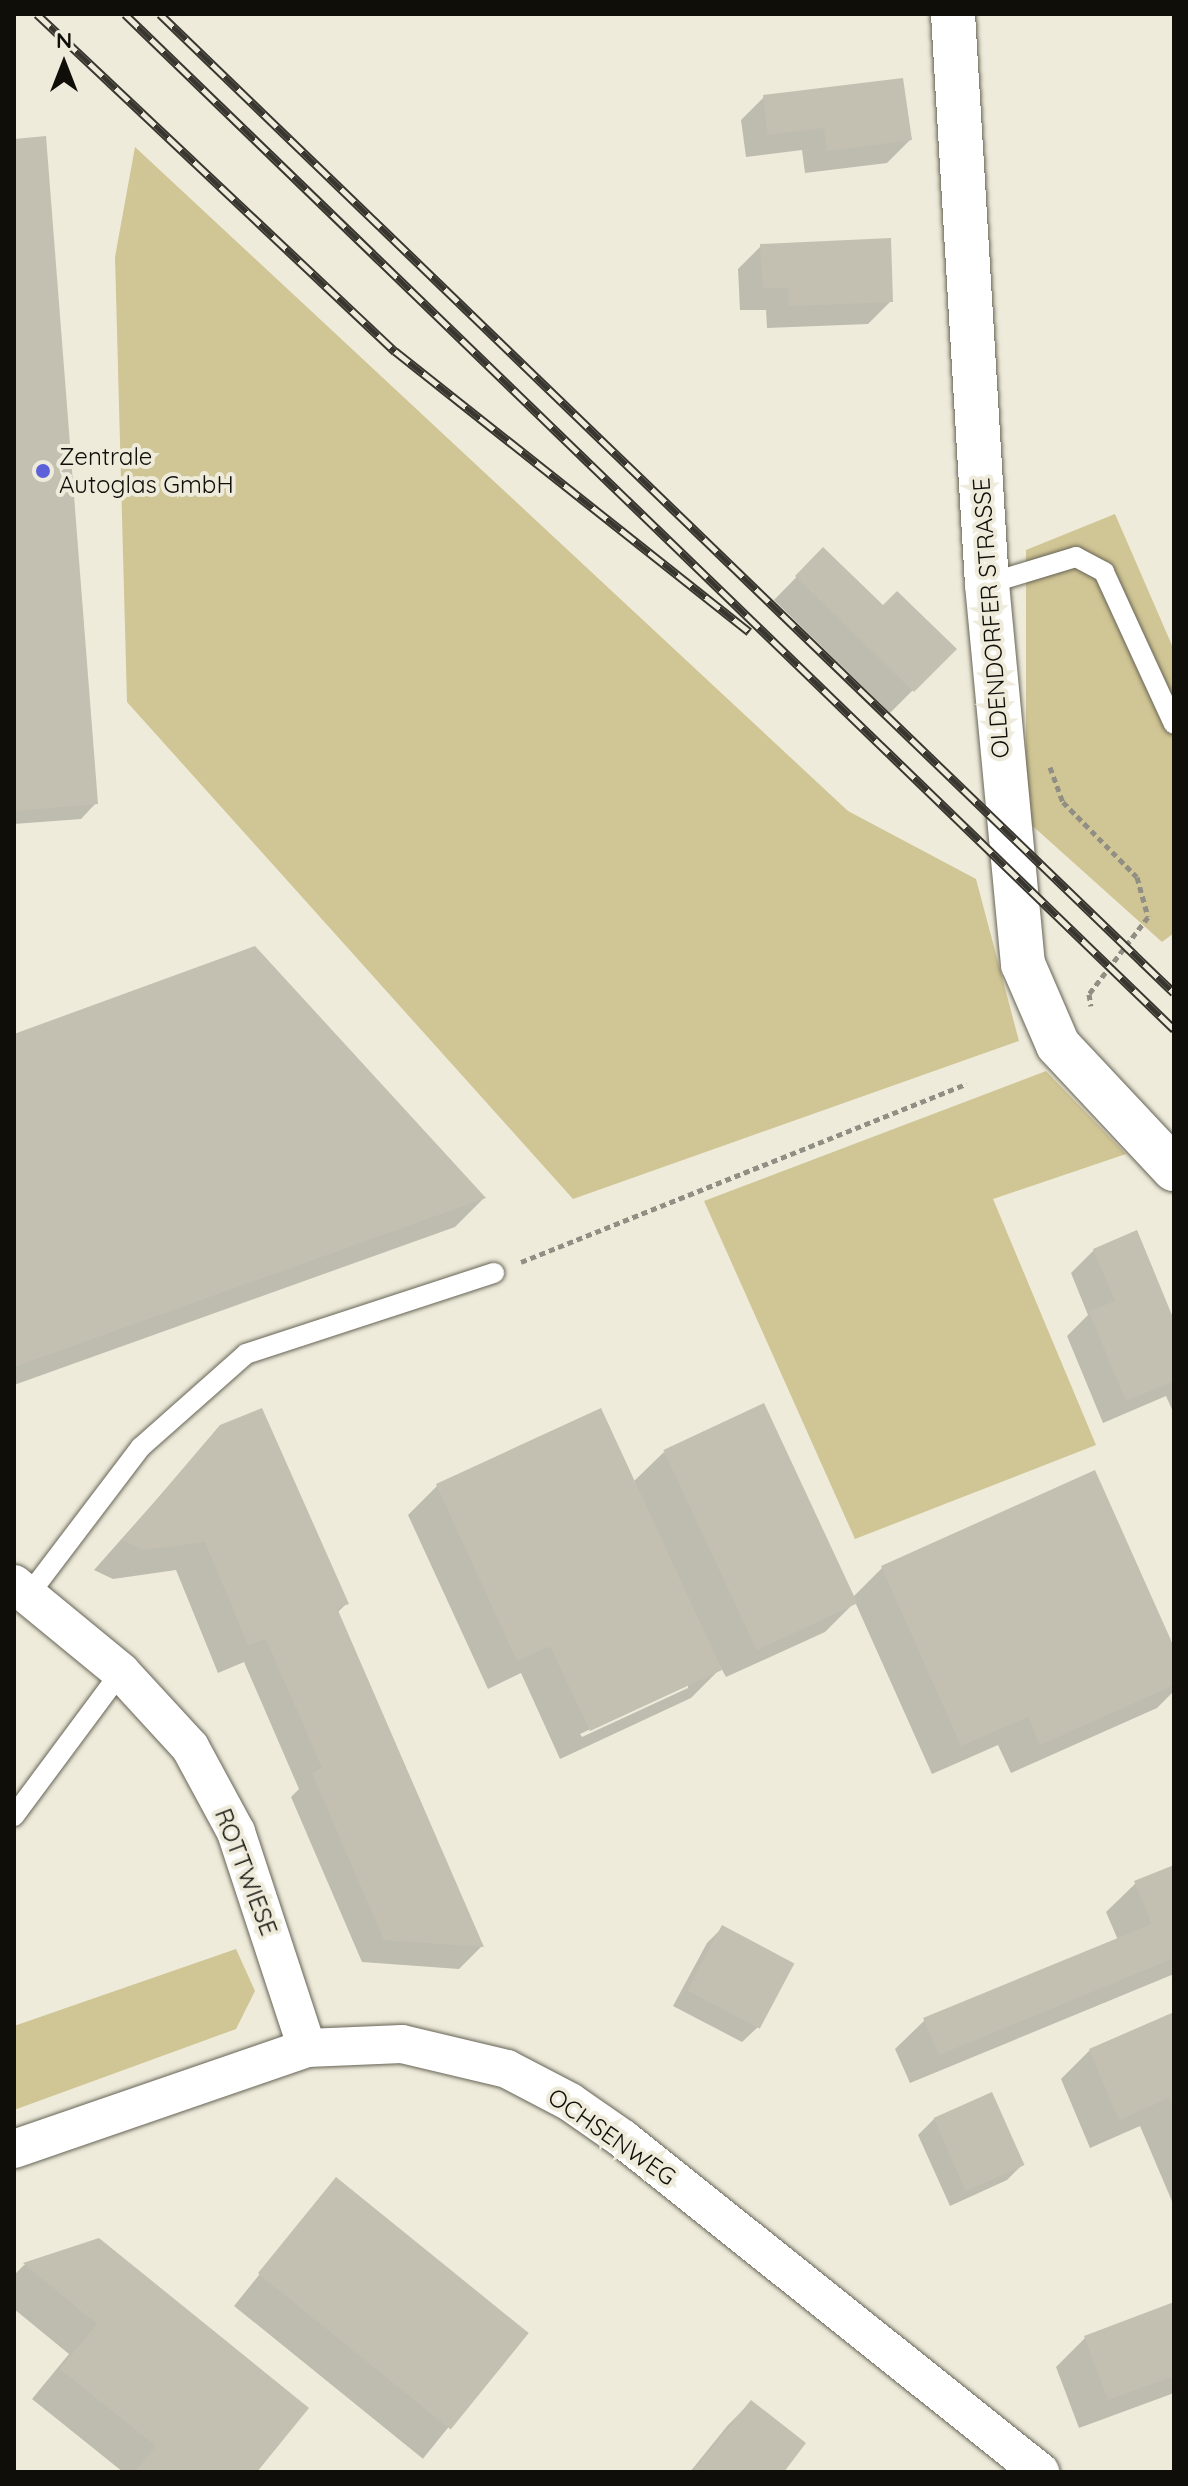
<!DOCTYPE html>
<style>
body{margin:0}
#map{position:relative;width:1188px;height:2486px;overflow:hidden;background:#eeebdb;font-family:Quicksand,sans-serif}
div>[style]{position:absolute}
.green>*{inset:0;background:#d0c594}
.shadow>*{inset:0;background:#0003;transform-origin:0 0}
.building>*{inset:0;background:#c4c0b1;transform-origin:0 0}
.path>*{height:5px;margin-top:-2.5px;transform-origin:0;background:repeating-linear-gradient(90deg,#918e83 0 6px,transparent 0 10px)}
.roads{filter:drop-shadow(0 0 2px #676456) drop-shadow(0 0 2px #676456)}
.lane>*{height:20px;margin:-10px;padding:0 10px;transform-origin:10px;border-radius:10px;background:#fff}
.street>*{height:38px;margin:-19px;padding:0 19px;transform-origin:19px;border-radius:19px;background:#fff}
.secondary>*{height:44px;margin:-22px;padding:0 22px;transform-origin:22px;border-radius:22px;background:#fff}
.rail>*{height:9px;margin-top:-4.5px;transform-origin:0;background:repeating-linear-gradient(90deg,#eeebdb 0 18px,#38362f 0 36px);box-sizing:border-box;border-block:2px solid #38362f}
.dots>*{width:22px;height:22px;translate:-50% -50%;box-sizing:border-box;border:4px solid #eeebdb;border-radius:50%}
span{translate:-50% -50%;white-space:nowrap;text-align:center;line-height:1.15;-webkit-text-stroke:8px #eeebdb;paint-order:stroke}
.poi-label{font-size:24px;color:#100e09}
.left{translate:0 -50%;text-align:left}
.street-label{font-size:24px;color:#100e09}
.frame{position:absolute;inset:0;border:16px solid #100e09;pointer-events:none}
.north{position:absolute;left:24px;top:24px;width:80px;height:80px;-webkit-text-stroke:6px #eeebdb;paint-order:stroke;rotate:0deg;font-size:22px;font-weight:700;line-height:32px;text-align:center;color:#100e09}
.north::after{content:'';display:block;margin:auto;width:28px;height:36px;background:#100e09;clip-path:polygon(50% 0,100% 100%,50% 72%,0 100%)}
</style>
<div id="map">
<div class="green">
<i style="clip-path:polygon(135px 147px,848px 811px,976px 879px,1019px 1041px,573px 1199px,127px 702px,115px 257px)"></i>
<i style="clip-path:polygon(1115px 514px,1174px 650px,1174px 933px,1162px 942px,1026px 820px,1026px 550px)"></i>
<i style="clip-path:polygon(1046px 1071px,1126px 1154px,993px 1199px,1096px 1445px,855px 1539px,704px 1201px)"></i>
<i style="clip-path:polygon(236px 1949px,255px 1991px,236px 2029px,14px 2110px,14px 2026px)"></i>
</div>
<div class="shadow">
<i style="clip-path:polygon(764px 97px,910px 140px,887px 163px,805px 173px,802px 150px,746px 157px,741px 120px)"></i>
<i style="clip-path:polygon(14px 141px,96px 803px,81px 819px,14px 824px)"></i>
<i style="clip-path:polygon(761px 246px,891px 301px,868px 324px,767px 328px,766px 310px,740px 310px,738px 269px)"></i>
<i style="clip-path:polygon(823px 550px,883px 608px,954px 649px,890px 713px,774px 600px)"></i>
<i style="clip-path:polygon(14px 1037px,484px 1198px,455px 1227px,14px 1385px)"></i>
<i style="clip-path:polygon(1094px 1250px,1174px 1325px,1174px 1414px,1166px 1396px,1103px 1423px,1067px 1336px,1088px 1315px,1071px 1273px)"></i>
<i style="clip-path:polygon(evenodd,600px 1411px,633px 1482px,664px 1452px,852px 1598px,882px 1568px,1094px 1473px,1174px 1652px,1174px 1691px,1157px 1708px,1011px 1773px,998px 1745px,932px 1774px,855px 1602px,825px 1632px,726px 1677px,721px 1668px,691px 1698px,560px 1759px,521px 1673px,488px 1689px,408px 1515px,437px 1486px,600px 1411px,688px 1683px,688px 1688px,582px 1737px,580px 1734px,688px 1683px)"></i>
<i style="clip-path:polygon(221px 1427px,347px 1603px,337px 1613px,482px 1946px,459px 1969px,362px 1962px,291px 1797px,299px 1789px,244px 1662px,218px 1673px,176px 1570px,113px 1579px,94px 1570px)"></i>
<i style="clip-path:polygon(1174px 1867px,1174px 1974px,910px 2083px,895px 2049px,925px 2020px,1118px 1940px,1106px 1912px,1136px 1883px)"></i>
<i style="clip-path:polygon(722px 1928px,758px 2027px,742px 2042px,673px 2006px,707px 1943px)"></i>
<i style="clip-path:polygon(1174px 2014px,1174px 2206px,1140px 2126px,1090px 2148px,1061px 2079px,1090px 2050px)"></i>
<i style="clip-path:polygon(934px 2119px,1023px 2164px,1007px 2180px,950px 2206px,918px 2135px)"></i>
<i style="left:336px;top:2180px;width:243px;height:162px;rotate:39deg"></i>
<i style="clip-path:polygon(99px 2240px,255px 2472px,123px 2472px,32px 2399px,69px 2354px,14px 2309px,14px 2275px,24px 2265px)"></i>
<i style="clip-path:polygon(1174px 2304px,1174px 2393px,1079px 2428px,1056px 2367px,1085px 2338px)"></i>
<i style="clip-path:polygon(751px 2402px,782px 2472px,690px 2472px,728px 2425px)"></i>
</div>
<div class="building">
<i style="clip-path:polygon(903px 78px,912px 140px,827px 151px,824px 128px,768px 135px,763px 95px)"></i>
<i style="clip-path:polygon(46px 136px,98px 804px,14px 811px,14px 139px)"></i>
<i style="clip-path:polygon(891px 238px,893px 302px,789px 306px,789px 288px,763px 288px,760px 244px)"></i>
<i style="clip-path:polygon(823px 547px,883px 605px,897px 591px,957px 649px,914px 692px,795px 576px)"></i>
<i style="clip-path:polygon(255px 946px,486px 1198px,14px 1367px,14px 1034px)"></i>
<i style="clip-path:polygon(1137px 1230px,1174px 1320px,1174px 1381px,1126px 1401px,1089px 1312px,1115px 1301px,1093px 1249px)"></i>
<i style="left:764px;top:1403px;width:221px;height:111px;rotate:65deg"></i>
<i style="clip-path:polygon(262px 1408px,349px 1604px,337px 1608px,484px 1947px,384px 1940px,312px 1773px,322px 1768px,266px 1639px,248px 1645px,205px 1542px,143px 1550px,122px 1540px,220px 1425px)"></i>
<i style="clip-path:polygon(601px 1408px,722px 1670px,590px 1731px,550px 1646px,517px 1661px,436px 1484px)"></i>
<i style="clip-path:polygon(1095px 1470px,1174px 1647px,1174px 1685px,1040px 1745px,1028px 1717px,961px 1746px,881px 1566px)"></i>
<i style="clip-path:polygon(1174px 1865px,1174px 1958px,939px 2055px,923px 2018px,1152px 1924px,1134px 1881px)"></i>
<i style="left:722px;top:1925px;width:82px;height:74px;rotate:28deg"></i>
<i style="clip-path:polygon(1174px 2012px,1174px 2109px,1169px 2098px,1119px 2120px,1089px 2049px)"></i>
<i style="left:992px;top:2092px;width:80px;height:64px;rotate:66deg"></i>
<i style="left:336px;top:2177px;width:248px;height:124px;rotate:39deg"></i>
<i style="clip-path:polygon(99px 2238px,309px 2408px,257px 2472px,135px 2472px,156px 2446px,60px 2369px,97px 2324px,23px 2263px)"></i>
<i style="clip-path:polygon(1174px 2302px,1174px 2376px,1108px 2400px,1084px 2336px)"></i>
<i style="clip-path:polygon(751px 2400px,806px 2443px,784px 2472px,692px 2472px)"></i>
</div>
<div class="path">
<i style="left:1050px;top:767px;width:37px;rotate:70deg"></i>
<i style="left:1063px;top:802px;width:105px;rotate:45.4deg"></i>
<i style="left:1137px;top:877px;width:41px;rotate:74.6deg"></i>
<i style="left:1148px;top:917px;width:97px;rotate:127.5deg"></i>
<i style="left:1089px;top:994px;width:12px;rotate:81deg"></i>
<i style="left:521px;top:1262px;width:480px;rotate:-21.8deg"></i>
</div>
<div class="roads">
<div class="lane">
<i style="left:987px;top:584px;width:93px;rotate:-16.9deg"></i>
<i style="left:1076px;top:557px;width:32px;rotate:28deg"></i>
<i style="left:1104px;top:572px;width:167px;rotate:65.3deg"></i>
<i style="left:27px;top:1597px;width:188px;rotate:-52.8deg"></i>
<i style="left:141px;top:1447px;width:140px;rotate:-41.5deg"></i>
<i style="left:246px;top:1354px;width:261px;rotate:-18.1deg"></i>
<i style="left:14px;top:1816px;width:179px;rotate:-53.4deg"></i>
</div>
<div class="street">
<i style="left:14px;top:1584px;width:139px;rotate:39.4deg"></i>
<i style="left:121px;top:1672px;width:102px;rotate:47.4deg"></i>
<i style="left:190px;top:1747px;width:97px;rotate:61.6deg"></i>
<i style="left:236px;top:1832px;width:227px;rotate:71.8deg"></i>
<i style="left:14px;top:2149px;width:310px;rotate:-19deg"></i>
<i style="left:307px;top:2048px;width:95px;rotate:-2.4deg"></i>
<i style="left:402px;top:2044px;width:108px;rotate:13.4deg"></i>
<i style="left:507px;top:2069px;width:71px;rotate:27.6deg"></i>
<i style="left:570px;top:2102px;width:65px;rotate:34.9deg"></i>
<i style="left:623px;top:2139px;width:534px;rotate:38.61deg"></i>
</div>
<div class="secondary">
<i style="left:953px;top:14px;width:571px;rotate:86.59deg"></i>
<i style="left:987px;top:584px;width:382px;rotate:84.6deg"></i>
<i style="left:1023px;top:964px;width:88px;rotate:66.6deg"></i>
<i style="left:1058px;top:1045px;width:170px;rotate:46.9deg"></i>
</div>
</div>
<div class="rail">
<i style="left:37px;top:14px;width:492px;rotate:43.3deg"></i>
<i style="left:395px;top:351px;width:452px;rotate:38.4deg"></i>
<i style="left:125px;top:14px;width:1460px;rotate:44.06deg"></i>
<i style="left:160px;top:14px;width:1409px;rotate:43.99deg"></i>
</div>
<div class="dots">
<i style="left:43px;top:471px;background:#5c61d9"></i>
</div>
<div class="poi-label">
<span class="left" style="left:59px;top:471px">Zentrale<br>Autoglas GmbH</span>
</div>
<div class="street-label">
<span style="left:991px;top:618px;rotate:-94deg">OLDENDORFER STRASSE</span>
<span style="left:246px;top:1872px;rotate:69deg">ROTTWIESE</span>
<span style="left:612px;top:2137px;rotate:35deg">OCHSENWEG</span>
</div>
<div class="frame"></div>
<div class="north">N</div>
</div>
